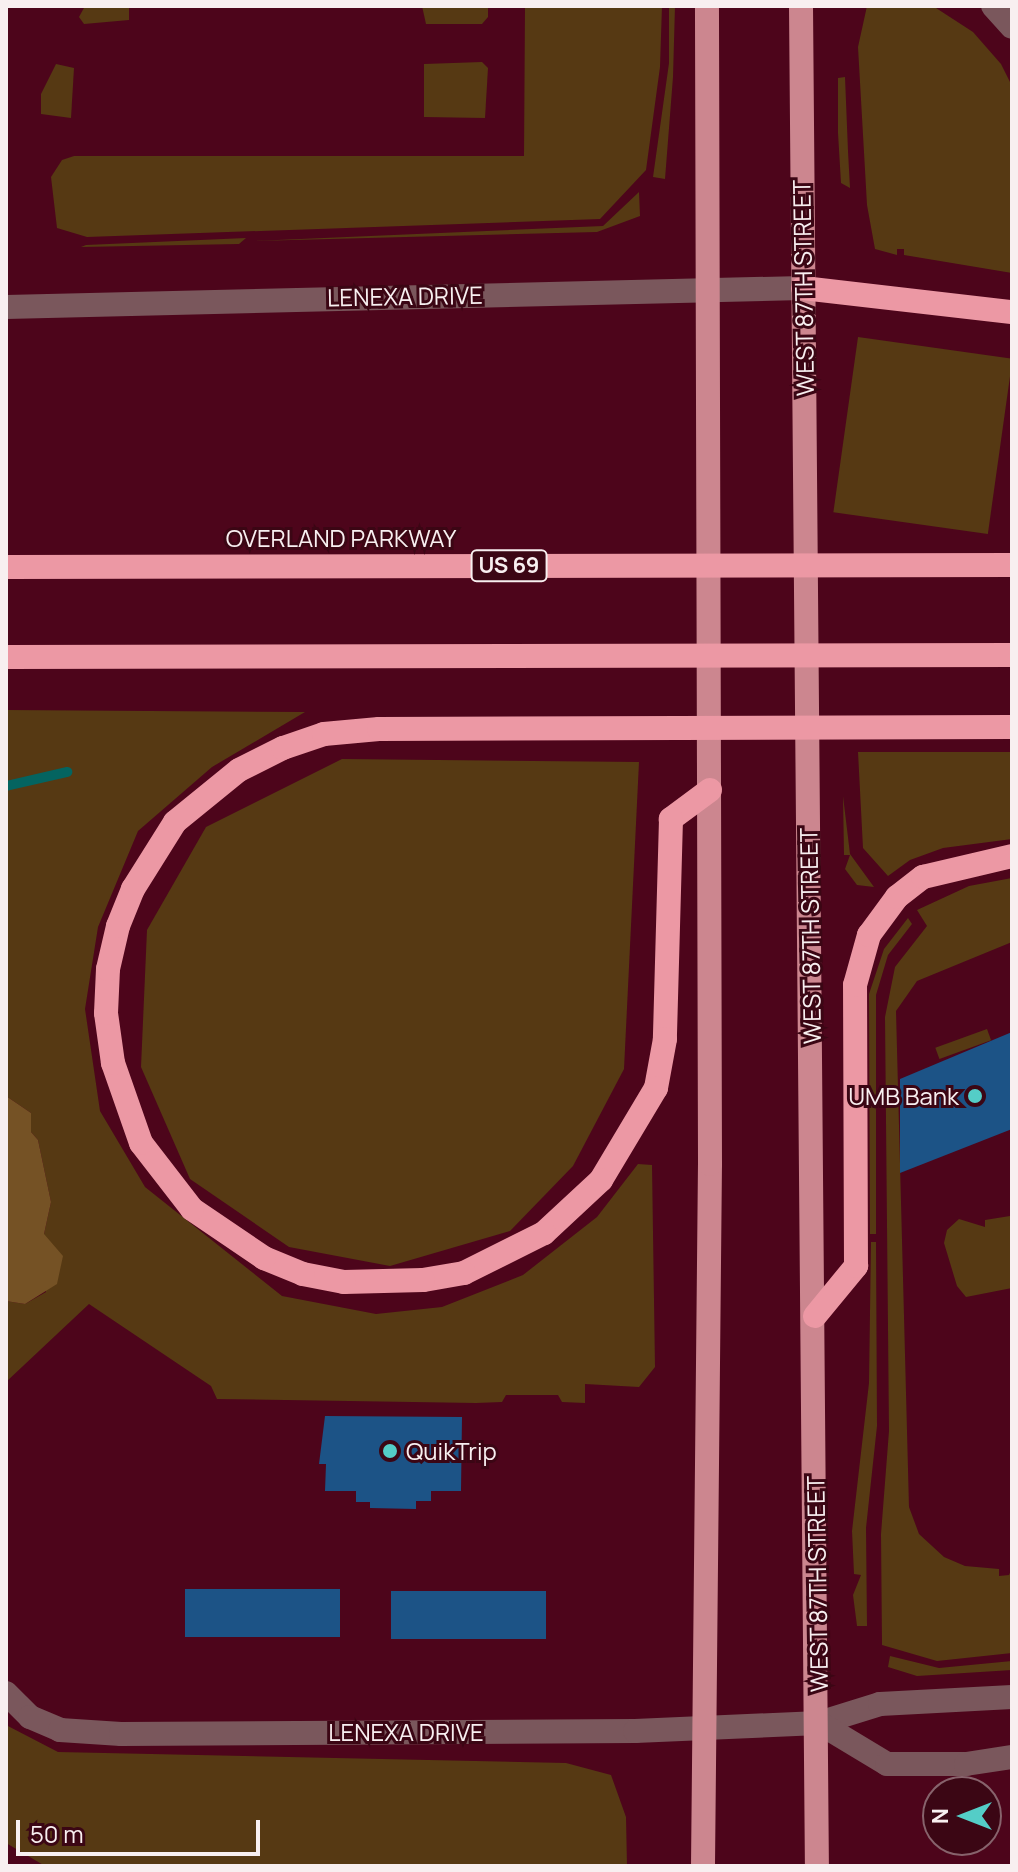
<!DOCTYPE html>
<style>
body{margin:0}
#map{position:relative;width:1018px;height:1872px;overflow:hidden;background:#4d051b;font-family:Manrope,sans-serif}
div>[style]{position:absolute}
.green>*{inset:0;background:#563913;transform-origin:0 0}
.forest>*{inset:0;background:#755225}
.stream>*{height:10px;margin:-5px;padding:0 5px;transform-origin:5px;border-radius:5px;background:#046460}
.building>*{inset:0;background:#1c5386;transform-origin:0 0}
.minor>*{height:24px;margin:-12px;padding:0 12px;transform-origin:12px;border-radius:12px;background:#7a575c}
.major>*{height:24px;margin:-12px;padding:0 12px;transform-origin:12px;border-radius:12px;background:#cc868f}
.highway>*{height:24px;margin:-12px;padding:0 12px;transform-origin:12px;border-radius:12px;background:#ec98a4}
.dots>*{width:22px;height:22px;translate:-50% -50%;box-sizing:border-box;border:4px solid #3b0614;border-radius:50%}
span{translate:-50% -50%;white-space:nowrap;text-align:center;line-height:1.15;-webkit-text-stroke:6px #3b0614;paint-order:stroke}
.shield-label span{padding:2px 6px;background:#3b0614;border:2px solid;border-radius:6px;-webkit-text-stroke-width:0}
.shield-label{font-size:22px;color:#f8eff0;font-weight:700}
.street-label{font-size:24px;color:#f8eff0}
.poi-label{font-size:24px;color:#f8eff0}
.right{translate:-100% -50%;text-align:right}
.left{translate:0 -50%;text-align:left}
.frame{position:absolute;inset:0;border:8px solid #f8eff0;pointer-events:none}
.north{position:absolute;left:922px;top:1776px;width:80px;height:80px;box-sizing:border-box;background:#3b0614;border:2px solid #87636c;border-radius:50%;rotate:270deg;font-size:22px;font-weight:700;line-height:32px;text-align:center;color:#f8eff0}
.north::after{content:'';display:block;margin:auto;width:28px;height:36px;background:#54cdc7;clip-path:polygon(50% 0,100% 100%,50% 72%,0 100%)}
.scale{position:absolute;left:16px;top:1820px;width:244px;height:36px;box-sizing:border-box;border:4px solid #f8eff0;border-top:0;padding-left:10px;font-size:24px;line-height:28px;white-space:nowrap;color:#f8eff0;-webkit-text-stroke:6px #3b0614;paint-order:stroke}
</style>
<div id="map">
<div class="green">
<i style="clip-path:polygon(85px 6px,129px 6px,129px 20px,84px 24px,79px 17px)"></i>
<i style="clip-path:polygon(422px 6px,488px 6px,488px 17px,482px 24px,426px 24px)"></i>
<i style="clip-path:polygon(525px 6px,662px 6px,660px 67px,646px 170px,600px 219px,87px 237px,57px 228px,51px 177px,62px 160px,74px 156px,524px 156px)"></i>
<i style="clip-path:polygon(669px 6px,675px 6px,673px 77px,665px 179px,653px 177px,669px 63px)"></i>
<i style="clip-path:polygon(867px 6px,936px 8px,973px 32px,1001px 64px,1012px 86px,1012px 273px,904px 255px,904px 249px,897px 249px,897px 255px,875px 249px,867px 205px,858px 47px)"></i>
<i style="clip-path:polygon(482px 62px,488px 68px,485px 118px,424px 117px,424px 64px)"></i>
<i style="clip-path:polygon(56px 64px,74px 68px,71px 118px,41px 114px,41px 94px)"></i>
<i style="clip-path:polygon(845px 77px,848px 151px,850px 188px,841px 183px,838px 133px,838px 78px)"></i>
<i style="clip-path:polygon(639px 192px,640px 216px,597px 232px,254px 241px,603px 226px)"></i>
<i style="clip-path:polygon(246px 238px,239px 244px,81px 247px,86px 245px)"></i>
<i style="left:858px;top:337px;width:156px;height:177px;rotate:8deg"></i>
<i style="clip-path:polygon(6px 710px,305px 712px,212px 767px,138px 831px,98px 927px,85px 1009px,100px 1111px,145px 1187px,282px 1296px,376px 1314px,442px 1307px,523px 1275px,597px 1217px,638px 1164px,652px 1165px,655px 1367px,639px 1387px,585px 1384px,585px 1403px,562px 1402px,558px 1395px,506px 1395px,502px 1402px,476px 1403px,217px 1399px,211px 1386px,89px 1304px,6px 1382px,6px 1301px,25px 1304px,46px 1292px,44px 1234px,51px 1202px,38px 1140px,31px 1132px,31px 1113px,6px 1096px)"></i>
<i style="clip-path:polygon(858px 752px,1012px 752px,1012px 839px,943px 848px,910px 860px,888px 876px,863px 848px)"></i>
<i style="clip-path:polygon(342px 759px,639px 762px,624px 1069px,573px 1166px,510px 1231px,390px 1266px,289px 1247px,190px 1179px,141px 1067px,147px 930px,206px 827px)"></i>
<i style="clip-path:polygon(843px 796px,850px 854px,874px 887px,857px 885px,845px 869px,850px 855px,844px 855px)"></i>
<i style="clip-path:polygon(1012px 878px,1012px 942px,917px 981px,896px 1011px,909px 1507px,919px 1534px,944px 1557px,965px 1566px,999px 1569px,999px 1576px,1009px 1575px,1012px 1568px,1012px 1653px,937px 1661px,882px 1645px,881px 1534px,889px 1431px,885px 1017px,895px 967px,927px 926px,917px 910px,969px 886px)"></i>
<i style="clip-path:polygon(908px 918px,912px 924px,888px 955px,876px 995px,876px 1234px,870px 1234px,869px 994px,884px 949px)"></i>
<i style="left:987px;top:1029px;width:12px;height:55px;rotate:70deg"></i>
<i style="clip-path:polygon(1010px 1216px,1012px 1288px,966px 1297px,957px 1286px,944px 1243px,947px 1230px,959px 1219px,985px 1227px,985px 1220px)"></i>
<i style="clip-path:polygon(871px 1242px,876px 1242px,877px 1426px,866px 1528px,867px 1626px,857px 1626px,853px 1595px,861px 1575px,854px 1574px,852px 1531px,869px 1383px)"></i>
<i style="clip-path:polygon(890px 1656px,939px 1668px,1012px 1661px,1012px 1670px,917px 1676px,888px 1667px)"></i>
<i style="clip-path:polygon(6px 1725px,58px 1752px,566px 1763px,611px 1775px,626px 1817px,627px 1866px,45px 1866px,6px 1843px)"></i>
</div>
<div class="forest">
<i style="clip-path:polygon(6px 1096px,31px 1113px,31px 1132px,38px 1140px,51px 1202px,44px 1234px,63px 1256px,57px 1284px,25px 1304px,6px 1301px)"></i>
</div>
<div class="stream">
<i style="left:6px;top:786px;width:63px;rotate:-12.9deg"></i>
</div>
<div class="building">
<i style="clip-path:polygon(1012px 1032px,1012px 1129px,900px 1173px,900px 1079px)"></i>
<i style="clip-path:polygon(325px 1416px,462px 1417px,461px 1491px,431px 1491px,431px 1501px,416px 1501px,416px 1509px,370px 1508px,370px 1502px,356px 1502px,356px 1491px,325px 1491px,326px 1464px,319px 1464px)"></i>
<i style="left:185px;top:1589px;width:155px;height:48px"></i>
<i style="left:391px;top:1591px;width:155px;height:48px"></i>
</div>
<div class="minor">
<i style="left:993px;top:6px;width:28px;rotate:48deg"></i>
<i style="left:6px;top:307px;width:797px;rotate:-1.37deg"></i>
<i style="left:6px;top:1693px;width:34px;rotate:45deg"></i>
<i style="left:30px;top:1717px;width:33px;rotate:23deg"></i>
<i style="left:60px;top:1730px;width:61px;rotate:3.8deg"></i>
<i style="left:121px;top:1734px;width:514px;rotate:-0.33deg"></i>
<i style="left:635px;top:1731px;width:184px;rotate:-2.5deg"></i>
<i style="left:819px;top:1723px;width:64px;rotate:-17.3deg"></i>
<i style="left:880px;top:1704px;width:132px;rotate:-3deg"></i>
<i style="left:819px;top:1723px;width:79px;rotate:31.1deg"></i>
<i style="left:887px;top:1764px;width:79px"></i>
<i style="left:966px;top:1764px;width:47px;rotate:-8.7deg"></i>
</div>
<div class="major">
<i style="left:801px;top:6px;width:1860px;rotate:89.51deg"></i>
<i style="left:703px;top:1866px;width:702px;rotate:-89.43deg"></i>
<i style="left:710px;top:1164px;width:1158px;rotate:-90.15deg"></i>
</div>
<div class="highway">
<i style="left:803px;top:288px;width:210px;rotate:6.6deg"></i>
<i style="left:6px;top:567px;width:1006px;rotate:-0.11deg"></i>
<i style="left:6px;top:657px;width:1006px;rotate:-0.11deg"></i>
<i style="left:710px;top:790px;width:49px;rotate:143.4deg"></i>
<i style="left:671px;top:819px;width:220px;rotate:91.6deg"></i>
<i style="left:665px;top:1039px;width:50px;rotate:100.4deg"></i>
<i style="left:656px;top:1088px;width:107px;rotate:120.9deg"></i>
<i style="left:601px;top:1180px;width:78px;rotate:137.1deg"></i>
<i style="left:544px;top:1233px;width:89px;rotate:153.4deg"></i>
<i style="left:464px;top:1273px;width:42px;rotate:170.3deg"></i>
<i style="left:423px;top:1280px;width:79px;rotate:178.5deg"></i>
<i style="left:344px;top:1282px;width:42px;rotate:-169deg"></i>
<i style="left:303px;top:1274px;width:42px;rotate:-157.7deg"></i>
<i style="left:264px;top:1258px;width:87px;rotate:-145.8deg"></i>
<i style="left:192px;top:1209px;width:83px;rotate:-127.7deg"></i>
<i style="left:141px;top:1143px;width:85px;rotate:-109.3deg"></i>
<i style="left:113px;top:1063px;width:50px;rotate:-98deg"></i>
<i style="left:106px;top:1013px;width:44px;rotate:-87.4deg"></i>
<i style="left:108px;top:969px;width:44px;rotate:-76.9deg"></i>
<i style="left:118px;top:926px;width:40px;rotate:-68deg"></i>
<i style="left:133px;top:889px;width:79px;rotate:-57.9deg"></i>
<i style="left:175px;top:822px;width:82px;rotate:-39.1deg"></i>
<i style="left:239px;top:770px;width:49px;rotate:-26.6deg"></i>
<i style="left:283px;top:748px;width:43px;rotate:-18.9deg"></i>
<i style="left:324px;top:734px;width:55px;rotate:-5.2deg"></i>
<i style="left:379px;top:729px;width:633px;rotate:-0.18deg"></i>
<i style="left:815px;top:1316px;width:65px;rotate:-50.6deg"></i>
<i style="left:856px;top:1266px;width:281px;rotate:-90.2deg"></i>
<i style="left:855px;top:985px;width:52px;rotate:-74.4deg"></i>
<i style="left:869px;top:935px;width:47px;rotate:-53.6deg"></i>
<i style="left:897px;top:897px;width:33px;rotate:-38deg"></i>
<i style="left:923px;top:877px;width:91px;rotate:-13.3deg"></i>
</div>
<div class="dots">
<i style="left:975px;top:1096px;background:#54cdc7"></i>
<i style="left:390px;top:1451px;background:#54cdc7"></i>
</div>
<div class="shield-label">
<span style="left:509px;top:566px">US 69</span>
</div>
<div class="street-label">
<span style="left:803px;top:288px;rotate:-91deg">WEST 87TH STREET</span>
<span style="left:405px;top:296px;rotate:-1deg">LENEXA DRIVE</span>
<span style="left:341px;top:538px">OVERLAND PARKWAY</span>
<span style="left:810px;top:936px;rotate:-91deg">WEST 87TH STREET</span>
<span style="left:817px;top:1584px;rotate:-91deg">WEST 87TH STREET</span>
<span style="left:406px;top:1732px">LENEXA DRIVE</span>
</div>
<div class="poi-label">
<span class="right" style="left:959px;top:1096px">UMB Bank</span>
<span class="left" style="left:406px;top:1451px">QuikTrip</span>
</div>
<div class="frame"></div>
<div class="north">N</div>
<div class="scale">50 m</div>
</div>
